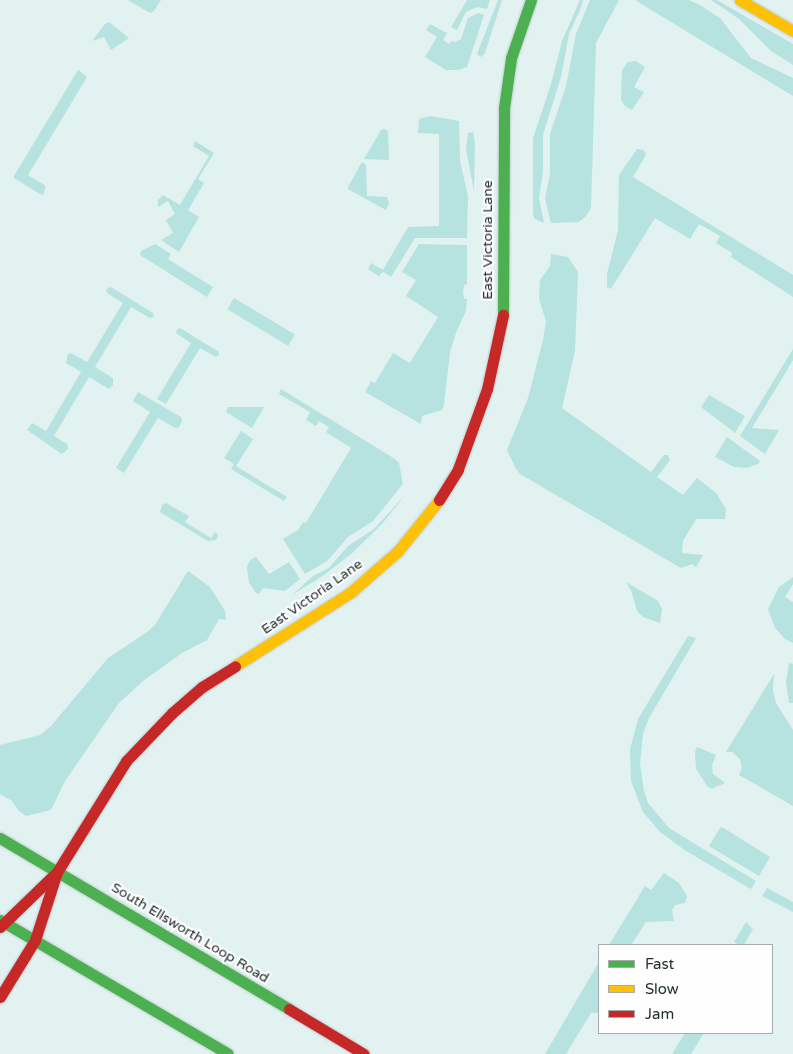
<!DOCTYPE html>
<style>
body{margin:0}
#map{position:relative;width:793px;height:1054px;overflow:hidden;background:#e1f2f1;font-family:"Varela Round",sans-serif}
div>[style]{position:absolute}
.green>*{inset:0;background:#b6e2e0;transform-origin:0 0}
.roads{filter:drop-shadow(0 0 1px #bfcccc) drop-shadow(0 0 1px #bfcccc)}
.fast>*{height:11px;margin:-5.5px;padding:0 5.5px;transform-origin:5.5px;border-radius:5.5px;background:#4caf50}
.slow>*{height:11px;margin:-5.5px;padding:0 5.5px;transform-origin:5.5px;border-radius:5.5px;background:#ffc107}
.jam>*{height:11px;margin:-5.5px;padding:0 5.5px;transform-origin:5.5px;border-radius:5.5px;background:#c62828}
span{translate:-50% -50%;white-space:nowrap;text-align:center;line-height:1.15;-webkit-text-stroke:4.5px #fefefe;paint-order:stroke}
.street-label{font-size:14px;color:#232e2e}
.legend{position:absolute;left:598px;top:944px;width:175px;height:90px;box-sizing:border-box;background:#fefefe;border:1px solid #a6abab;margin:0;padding:6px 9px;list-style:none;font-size:15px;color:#232e2e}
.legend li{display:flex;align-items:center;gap:10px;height:25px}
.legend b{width:25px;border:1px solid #a6abab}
</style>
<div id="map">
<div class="green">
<i style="clip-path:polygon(128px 0,161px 0,154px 11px,150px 13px)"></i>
<i style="clip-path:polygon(467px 0,490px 0,487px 9px,477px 7px,466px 12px,457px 30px,451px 27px)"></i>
<i style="clip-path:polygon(498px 0,502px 0,485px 53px,481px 57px,477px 54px)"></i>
<i style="clip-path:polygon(580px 0,583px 0,580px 10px,569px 34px,561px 77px,543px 135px,543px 172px,539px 198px,544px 223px,535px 219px,533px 215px,533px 138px,551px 84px,562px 41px)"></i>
<i style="clip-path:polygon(590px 0,619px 0,596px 43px,591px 208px,586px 216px,579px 222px,551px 223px,545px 198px,550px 174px,550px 134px,566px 86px,576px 34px)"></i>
<i style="clip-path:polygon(635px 0,689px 0,700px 5px,720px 18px,751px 58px,793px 78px,793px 96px)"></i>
<i style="clip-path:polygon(711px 0,717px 0,793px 44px,793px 65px,771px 51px,739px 19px)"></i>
<i style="clip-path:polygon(478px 13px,484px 15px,467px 67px,459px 70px,446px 70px,425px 57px,437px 37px,426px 30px,430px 24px,447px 33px,443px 40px,449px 44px,451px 41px,455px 42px,461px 39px,468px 18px)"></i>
<i style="clip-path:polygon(109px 22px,129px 38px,111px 50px,104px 37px,92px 41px,105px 24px)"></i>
<i style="clip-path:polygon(636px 61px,645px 67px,634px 87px,644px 92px,632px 110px,625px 106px,621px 100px,622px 70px,628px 62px)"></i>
<i style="clip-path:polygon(78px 70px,87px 77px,28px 175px,46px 186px,43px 195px,40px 194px,14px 178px,14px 176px)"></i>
<i style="clip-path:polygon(430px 116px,459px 121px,460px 161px,468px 196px,467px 238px,415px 238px,391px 277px,383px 272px,379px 276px,368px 269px,371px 263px,383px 270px,408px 227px,439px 226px,439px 134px,418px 133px,419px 119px)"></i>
<i style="clip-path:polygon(384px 129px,388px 131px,389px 160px,364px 159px,381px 130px)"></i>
<i style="clip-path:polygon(473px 132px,475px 143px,474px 191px,466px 149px,468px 133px)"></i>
<i style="clip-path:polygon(195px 141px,214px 153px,198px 179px,204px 183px,188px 210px,199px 217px,179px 252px,161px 240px,173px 233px,166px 220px,175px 214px,168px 201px,158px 207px,158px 200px,163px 195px,180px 205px,209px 156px,193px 146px)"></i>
<i style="clip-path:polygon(637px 149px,644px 150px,646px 155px,633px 177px,793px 275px,793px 297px,731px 257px,732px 253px,716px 243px,720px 236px,699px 224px,690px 239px,655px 218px,611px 289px,607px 287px,607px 274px,618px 230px,619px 175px)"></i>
<i style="clip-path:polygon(362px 162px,366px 165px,367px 196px,387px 197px,389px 203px,386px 210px,348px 189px,348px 187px)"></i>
<i style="clip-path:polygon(155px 244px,171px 254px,168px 259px,213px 287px,207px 297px,140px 255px,141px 251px)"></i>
<i style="clip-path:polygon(419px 244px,467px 245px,467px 284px,464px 285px,463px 292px,464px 299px,467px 299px,466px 311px,457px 330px,450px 352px,444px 405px,442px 410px,422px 416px,421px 424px,365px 392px,371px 381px,375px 383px,393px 353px,410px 363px,438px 317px,406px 296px,416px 280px,402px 272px)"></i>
<i style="clip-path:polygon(551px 254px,568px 257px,578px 272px,575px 351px,562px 408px,651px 472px,664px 455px,668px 455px,670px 460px,657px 477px,683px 495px,697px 478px,716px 493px,726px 509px,725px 519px,696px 519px,683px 541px,682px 553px,703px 555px,696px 567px,692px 564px,681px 568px,520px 474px,516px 469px,507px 450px,528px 398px,543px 340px,546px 321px,539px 299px,540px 280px,550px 266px)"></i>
<i style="clip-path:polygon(111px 287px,153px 313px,154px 317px,150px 318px,131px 307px,95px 367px,113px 378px,113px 385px,109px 389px,89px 377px,54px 436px,67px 444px,68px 449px,62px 454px,27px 430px,32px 423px,46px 431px,81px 372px,66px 363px,68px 354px,71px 353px,87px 362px,123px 303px,107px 293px,106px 289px)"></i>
<i style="left:234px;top:298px;width:71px;height:13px;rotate:31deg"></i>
<i style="clip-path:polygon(180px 328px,219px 352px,219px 355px,216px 357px,200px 348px,166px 404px,157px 399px,191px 343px,176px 333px,177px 329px)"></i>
<i style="clip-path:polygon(793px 349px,793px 360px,752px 428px,779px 430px,765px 454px,740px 436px)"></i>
<i style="clip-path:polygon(281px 389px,395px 459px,399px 463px,403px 484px,373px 521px,348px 537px,327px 561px,305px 574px,283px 539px,298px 530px,303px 522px,306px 523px,351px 448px,326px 432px,329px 427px,319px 421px,316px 426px,306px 420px,310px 412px,279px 394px)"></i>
<i style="clip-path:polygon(138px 392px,181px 417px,182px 421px,179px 427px,175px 428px,158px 418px,124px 473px,116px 468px,150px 412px,133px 401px)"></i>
<i style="clip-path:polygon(709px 395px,745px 416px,735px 433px,701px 407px)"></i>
<i style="clip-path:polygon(228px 407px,264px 407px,252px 428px,226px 412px)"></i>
<i style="clip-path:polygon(241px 431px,253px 439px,236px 466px,287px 497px,284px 501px,231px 469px,234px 464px,224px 458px)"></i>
<i style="clip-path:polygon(727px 437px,760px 461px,758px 464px,747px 468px,734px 467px,715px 457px)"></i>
<i style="clip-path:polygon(406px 494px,382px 524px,351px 554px,324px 575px,292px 595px,313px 576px,329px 568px,348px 546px,374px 529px)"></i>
<i style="clip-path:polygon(166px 503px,189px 516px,185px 522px,211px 538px,215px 532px,218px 535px,216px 540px,208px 541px,160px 512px,162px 505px)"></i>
<i style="clip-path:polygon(256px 557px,269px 574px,289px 562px,300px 579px,285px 591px,263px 588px,259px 594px,256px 593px,249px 583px,247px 567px,250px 560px)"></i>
<i style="clip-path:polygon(188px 571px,210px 587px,225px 611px,226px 620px,219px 619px,207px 640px,182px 653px,143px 681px,119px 703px,65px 781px,51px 810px,26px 816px,19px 811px,12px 801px,0 794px,0 745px,40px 735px,51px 726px,108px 658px,147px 632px,155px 625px)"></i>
<i style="clip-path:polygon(793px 577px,793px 584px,785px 597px,793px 602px,793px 643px,785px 639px,775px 628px,768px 609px,779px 587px)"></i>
<i style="clip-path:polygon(626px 582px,658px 601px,662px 609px,660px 623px,643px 617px,637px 611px,632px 593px)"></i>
<i style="clip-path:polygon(688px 636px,696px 638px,649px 718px,643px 734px,640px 764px,644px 791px,648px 803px,669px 828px,756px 881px,751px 889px,686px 851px,660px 832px,643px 812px,631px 781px,630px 749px,638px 719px)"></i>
<i style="clip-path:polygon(789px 663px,793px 664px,793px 703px,789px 703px,786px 682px)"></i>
<i style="clip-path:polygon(774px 674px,773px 690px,776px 703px,793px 730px,793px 806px,739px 775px,742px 768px,740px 759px,732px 752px,726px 752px)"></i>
<i style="clip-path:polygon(697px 747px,716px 755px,712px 765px,713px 774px,725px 783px,711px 789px,707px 786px,696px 769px,695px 752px)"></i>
<i style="clip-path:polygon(722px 827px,770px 857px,759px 876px,709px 846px,720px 828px)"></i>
<i style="clip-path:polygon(664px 873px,679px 883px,687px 896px,685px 903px,675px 905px,672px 910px,674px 921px,646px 922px,631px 945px,609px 945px,645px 886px,651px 890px)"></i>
<i style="clip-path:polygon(767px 888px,793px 902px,793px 912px,762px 896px)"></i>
<i style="clip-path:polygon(746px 922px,753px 929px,744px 945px,738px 945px,734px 942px)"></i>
<i style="clip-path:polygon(599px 962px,599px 1013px,591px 1013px,566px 1054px,545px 1054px)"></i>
<i style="clip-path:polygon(685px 1033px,704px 1033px,691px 1054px,672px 1054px)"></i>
</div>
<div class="roads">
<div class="fast">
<i style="left:503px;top:315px;width:207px;rotate:-89.7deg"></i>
<i style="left:504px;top:108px;width:50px;rotate:-82deg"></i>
<i style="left:511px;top:58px;width:61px;rotate:-71deg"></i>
<i style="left:0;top:838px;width:336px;rotate:30.6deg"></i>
<i style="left:0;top:920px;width:264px;rotate:30.4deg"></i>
</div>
<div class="slow">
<i style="left:740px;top:0;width:61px;rotate:30.3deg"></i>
<i style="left:235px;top:666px;width:138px;rotate:-32.5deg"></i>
<i style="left:351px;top:592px;width:62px;rotate:-41.1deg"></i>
<i style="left:398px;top:551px;width:65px;rotate:-51.2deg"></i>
</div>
<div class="jam">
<i style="left:439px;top:500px;width:36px;rotate:-58deg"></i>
<i style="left:458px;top:469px;width:85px;rotate:-70.1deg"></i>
<i style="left:487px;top:389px;width:76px;rotate:-77.8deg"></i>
<i style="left:0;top:927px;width:78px;rotate:-44deg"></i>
<i style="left:0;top:997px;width:67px;rotate:-58.4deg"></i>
<i style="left:35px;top:940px;width:71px;rotate:-72.1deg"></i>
<i style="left:57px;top:872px;width:131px;rotate:-58.1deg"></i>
<i style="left:126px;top:761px;width:66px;rotate:-46.2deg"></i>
<i style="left:172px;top:713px;width:40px;rotate:-41deg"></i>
<i style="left:202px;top:687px;width:39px;rotate:-32deg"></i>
<i style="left:289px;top:1009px;width:87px;rotate:31deg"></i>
</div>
</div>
<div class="street-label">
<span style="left:488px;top:240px;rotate:-90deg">East Victoria Lane</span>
<span style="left:312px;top:597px;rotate:-35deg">East Victoria Lane</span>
<span style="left:190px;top:933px;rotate:31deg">South Ellsworth Loop Road</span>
</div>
<ul class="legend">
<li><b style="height:6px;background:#4caf50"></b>Fast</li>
<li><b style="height:6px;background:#ffc107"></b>Slow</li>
<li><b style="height:6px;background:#c62828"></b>Jam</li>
</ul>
</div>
